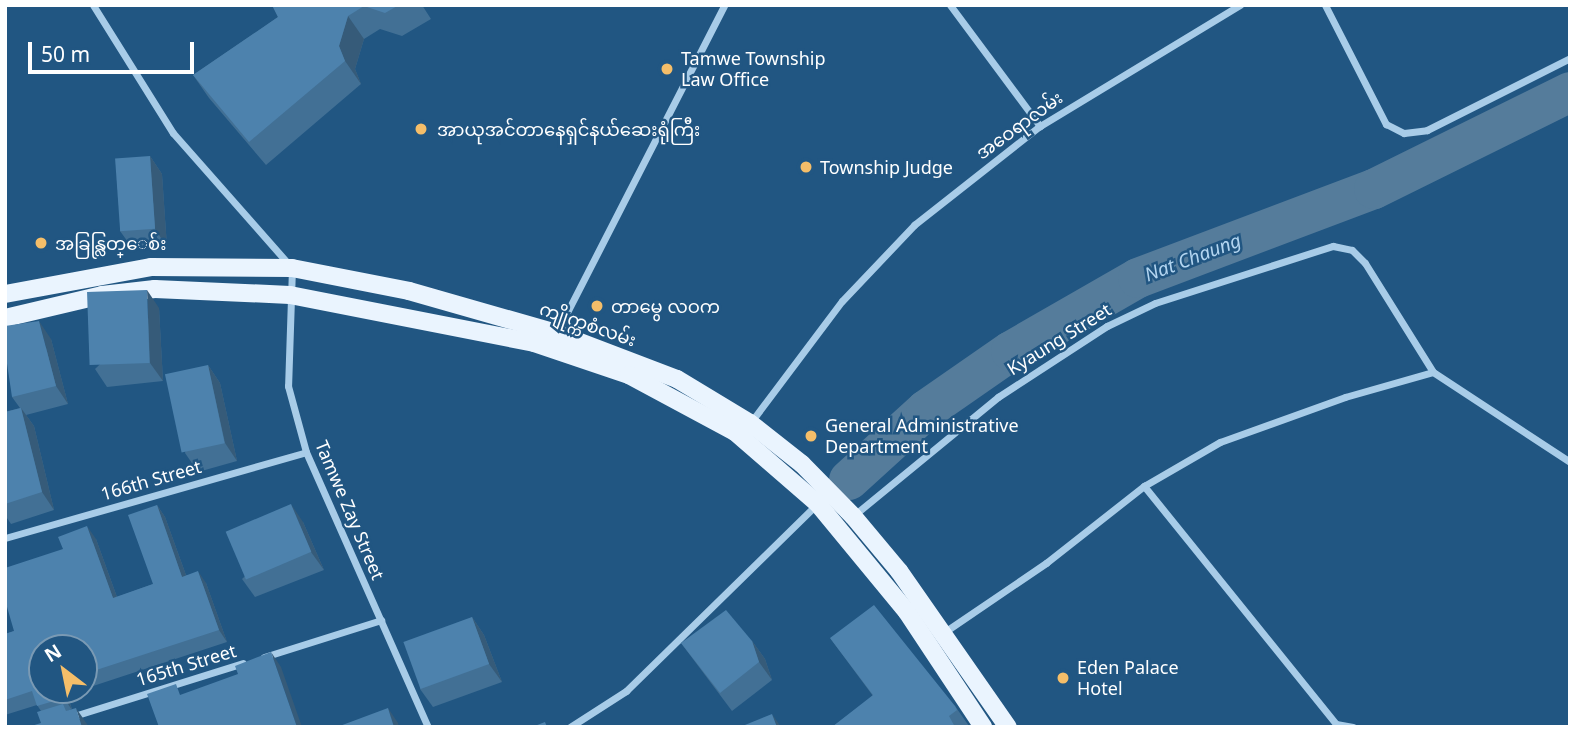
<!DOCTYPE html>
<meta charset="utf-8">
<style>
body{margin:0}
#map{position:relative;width:1575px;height:732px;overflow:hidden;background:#215682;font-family:"Noto Sans","Noto Sans Myanmar",sans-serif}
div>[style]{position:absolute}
.river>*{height:40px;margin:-20px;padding:0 20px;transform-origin:20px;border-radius:20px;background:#557c9b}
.street>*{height:7px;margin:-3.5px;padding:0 3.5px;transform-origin:3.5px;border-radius:3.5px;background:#a8cce8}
.primary>*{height:18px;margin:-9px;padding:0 9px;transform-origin:9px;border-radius:9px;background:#eaf4fe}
.wall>*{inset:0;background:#427095}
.shaded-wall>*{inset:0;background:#365b79}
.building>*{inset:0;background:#4d82ad;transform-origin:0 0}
.dots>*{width:19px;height:19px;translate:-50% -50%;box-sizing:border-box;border:4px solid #215682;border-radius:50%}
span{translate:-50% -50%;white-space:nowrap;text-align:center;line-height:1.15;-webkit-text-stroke:5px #215682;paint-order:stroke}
.poi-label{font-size:18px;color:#fff}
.left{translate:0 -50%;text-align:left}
.street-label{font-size:18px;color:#fff}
.water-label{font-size:19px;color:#b3d5f0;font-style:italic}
.frame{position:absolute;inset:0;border:7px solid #fff;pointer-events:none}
.north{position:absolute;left:28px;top:634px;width:70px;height:70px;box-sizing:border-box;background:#215682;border:2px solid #7a9ab4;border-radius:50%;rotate:328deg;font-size:19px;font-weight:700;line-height:28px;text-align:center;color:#fff}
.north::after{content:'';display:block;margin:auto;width:24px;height:32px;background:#f5be69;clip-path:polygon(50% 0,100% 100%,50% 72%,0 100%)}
.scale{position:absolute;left:28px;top:42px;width:166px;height:32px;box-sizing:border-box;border:4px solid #fff;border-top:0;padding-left:9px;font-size:21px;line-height:24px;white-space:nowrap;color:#fff;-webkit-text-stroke:5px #215682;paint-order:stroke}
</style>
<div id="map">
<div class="river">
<i style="left:849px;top:480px;width:104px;rotate:-42.3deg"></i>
<i style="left:926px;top:410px;width:103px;rotate:-34.8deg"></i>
<i style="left:1011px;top:351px;width:146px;rotate:-29.9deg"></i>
<i style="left:1138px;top:278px;width:252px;rotate:-20.7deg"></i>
<i style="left:1374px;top:189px;width:219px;rotate:-26.3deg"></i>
</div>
<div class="street">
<i style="left:93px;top:5px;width:151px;rotate:58deg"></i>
<i style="left:173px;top:133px;width:180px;rotate:48.6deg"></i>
<i style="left:292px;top:268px;width:118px;rotate:91.9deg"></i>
<i style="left:288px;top:386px;width:68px;rotate:74.7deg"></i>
<i style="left:306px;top:452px;width:301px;rotate:66.1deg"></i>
<i style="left:950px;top:5px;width:151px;rotate:53.4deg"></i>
<i style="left:1325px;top:5px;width:134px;rotate:62.9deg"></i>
<i style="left:1386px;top:124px;width:20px;rotate:27deg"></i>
<i style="left:1404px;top:133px;width:23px;rotate:-7deg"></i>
<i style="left:1427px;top:130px;width:160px;rotate:-26.7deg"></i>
<i style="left:557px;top:332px;width:367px;rotate:-62.9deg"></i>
<i style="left:751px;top:422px;width:151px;rotate:-53.1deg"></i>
<i style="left:842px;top:301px;width:105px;rotate:-46.5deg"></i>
<i style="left:914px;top:225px;width:160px;rotate:-38.2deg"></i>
<i style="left:1040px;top:126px;width:234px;rotate:-31.2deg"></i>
<i style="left:1144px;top:486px;width:306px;rotate:51.1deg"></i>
<i style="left:1336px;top:724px;width:17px;rotate:10deg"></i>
<i style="left:853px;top:516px;width:188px;rotate:-39.4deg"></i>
<i style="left:998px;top:397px;width:130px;rotate:-33.1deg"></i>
<i style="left:1107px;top:326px;width:53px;rotate:-25.6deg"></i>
<i style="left:1155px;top:303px;width:187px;rotate:-17.8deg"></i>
<i style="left:1333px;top:246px;width:19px;rotate:12deg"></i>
<i style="left:1352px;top:250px;width:18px;rotate:45deg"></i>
<i style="left:1365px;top:263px;width:128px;rotate:58deg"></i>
<i style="left:1433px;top:372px;width:164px;rotate:33.3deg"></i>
<i style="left:5px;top:538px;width:313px;rotate:-15.9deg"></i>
<i style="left:943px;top:633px;width:125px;rotate:-34.2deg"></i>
<i style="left:1046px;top:563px;width:125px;rotate:-38.2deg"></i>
<i style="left:1144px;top:486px;width:88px;rotate:-30.1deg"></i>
<i style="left:1220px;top:442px;width:133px;rotate:-19.8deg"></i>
<i style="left:1345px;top:397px;width:91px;rotate:-15.9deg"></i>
<i style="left:264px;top:657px;width:123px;rotate:-17.5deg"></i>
<i style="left:74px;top:716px;width:177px;rotate:-17.4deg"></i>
<i style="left:570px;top:727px;width:67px;rotate:-32.7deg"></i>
<i style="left:626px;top:691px;width:269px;rotate:-44.4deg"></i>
</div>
<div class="primary">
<i style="left:5px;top:294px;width:148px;rotate:-10.5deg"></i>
<i style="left:151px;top:267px;width:141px;rotate:0.4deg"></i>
<i style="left:292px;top:268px;width:119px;rotate:11.1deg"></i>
<i style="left:409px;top:291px;width:153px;rotate:15.9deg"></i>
<i style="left:556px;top:333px;width:129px;rotate:20.8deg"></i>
<i style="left:677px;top:379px;width:85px;rotate:31.1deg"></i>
<i style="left:750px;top:423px;width:66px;rotate:38.3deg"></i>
<i style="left:802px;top:464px;width:73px;rotate:45.6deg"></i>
<i style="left:853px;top:516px;width:72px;rotate:50.1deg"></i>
<i style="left:899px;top:571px;width:190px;rotate:55.1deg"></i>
<i style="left:5px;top:318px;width:100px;rotate:-13.3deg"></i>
<i style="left:102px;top:295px;width:53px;rotate:-6.5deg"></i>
<i style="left:155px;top:289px;width:135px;rotate:2.5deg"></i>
<i style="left:290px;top:295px;width:249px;rotate:11.1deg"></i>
<i style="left:534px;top:343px;width:100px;rotate:18.6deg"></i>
<i style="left:629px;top:375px;width:120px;rotate:28.3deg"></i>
<i style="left:735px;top:432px;width:110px;rotate:40.9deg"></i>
<i style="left:818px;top:504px;width:140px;rotate:50.5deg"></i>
<i style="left:907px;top:612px;width:138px;rotate:56.5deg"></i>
</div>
<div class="wall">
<i style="clip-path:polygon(272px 5px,422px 5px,431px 19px,402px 36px,380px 29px,364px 39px,355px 69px,361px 84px,266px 165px,209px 98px,193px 75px,278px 17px)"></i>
<i style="clip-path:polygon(150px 156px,162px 174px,167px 247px,133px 249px,120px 231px)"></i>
<i style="clip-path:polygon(159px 308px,163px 381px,107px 387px,95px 369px)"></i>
<i style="clip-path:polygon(51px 339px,68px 404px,26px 415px,34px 426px,54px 510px,11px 524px,5px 515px,5px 412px,20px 408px,12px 397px)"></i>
<i style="clip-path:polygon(208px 365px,220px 383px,237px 461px,198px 472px,185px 453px)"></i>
<i style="clip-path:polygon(157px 505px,165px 517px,186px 575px,206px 583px,227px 642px,84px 689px,84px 648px,42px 690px,81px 690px,67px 695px,72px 709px,41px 723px,41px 711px,37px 705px,5px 715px,5px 634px,14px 631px,96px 539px,117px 597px,153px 584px)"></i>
<i style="clip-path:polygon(303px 522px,324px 570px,255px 597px,242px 579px)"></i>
<i style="clip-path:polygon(472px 617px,484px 635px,502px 682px,433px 707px,420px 689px)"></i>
<i style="clip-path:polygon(830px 638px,955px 706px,969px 726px,832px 727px,873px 696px)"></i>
<i style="clip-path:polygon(752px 641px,765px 659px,772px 680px,732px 711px,681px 643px)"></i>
</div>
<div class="shaded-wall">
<i style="clip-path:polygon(348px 16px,364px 39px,355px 69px,361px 84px,345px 61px,339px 46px)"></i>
<i style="clip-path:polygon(150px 156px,162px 174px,167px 247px,155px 229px)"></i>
<i style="clip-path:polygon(147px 290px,159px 308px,163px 381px,150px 363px)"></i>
<i style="clip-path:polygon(39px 321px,51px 339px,68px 404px,56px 386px)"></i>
<i style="clip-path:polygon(208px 365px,220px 383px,237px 461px,225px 443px)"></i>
<i style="clip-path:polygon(21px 408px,34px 426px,54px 510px,42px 492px)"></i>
<i style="clip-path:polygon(291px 504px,303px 522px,324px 570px,311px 552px)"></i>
<i style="clip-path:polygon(157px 505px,165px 517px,191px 589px,182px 577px)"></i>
<i style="clip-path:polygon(87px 526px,96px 539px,122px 611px,113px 598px)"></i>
<i style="clip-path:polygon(198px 571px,206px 583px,227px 642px,219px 630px)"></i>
<i style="clip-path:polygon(472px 617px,484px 635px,502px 682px,489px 664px)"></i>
<i style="clip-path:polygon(752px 641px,765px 659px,772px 680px,759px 662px)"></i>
<i style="clip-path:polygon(271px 652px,281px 667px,302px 727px,297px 727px)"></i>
<i style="clip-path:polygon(61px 690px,64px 690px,67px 695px,72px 710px,64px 698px)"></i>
<i style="clip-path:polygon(76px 708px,89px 727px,82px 727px)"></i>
<i style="clip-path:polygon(388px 708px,398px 723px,399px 727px,394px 727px)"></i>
<i style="clip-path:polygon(772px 714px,781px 727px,777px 727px)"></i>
</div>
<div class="building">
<i style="clip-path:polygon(272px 5px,399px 5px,385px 13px,364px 6px,348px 16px,339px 46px,345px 61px,249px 142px,193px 75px,278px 17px)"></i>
<i style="left:150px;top:156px;width:73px;height:35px;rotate:86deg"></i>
<i style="left:147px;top:290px;width:73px;height:60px;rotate:88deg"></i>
<i style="clip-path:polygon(39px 321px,56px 386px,12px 397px,5px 350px,5px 326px)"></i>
<i style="left:208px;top:365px;width:80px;height:44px;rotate:78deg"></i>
<i style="clip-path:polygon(21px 408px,42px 492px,5px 504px,5px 412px)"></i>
<i style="left:291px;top:504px;width:52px;height:71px;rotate:67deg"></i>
<i style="clip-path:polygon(157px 505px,182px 577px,198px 571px,219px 630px,84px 674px,84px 648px,42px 648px,42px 690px,61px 690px,64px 698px,37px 706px,32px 691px,5px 700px,5px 634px,14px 631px,5px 600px,5px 568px,63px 549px,58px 537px,87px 526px,113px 598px,153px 584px,128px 515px)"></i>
<i style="clip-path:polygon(874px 605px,955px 706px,957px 710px,949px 716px,955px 727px,832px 727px,873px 695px,830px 638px)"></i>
<i style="clip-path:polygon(726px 610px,752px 641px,759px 662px,720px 693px,681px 643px)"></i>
<i style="left:472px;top:617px;width:50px;height:73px;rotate:70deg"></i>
<i style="clip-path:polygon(271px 652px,297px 727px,159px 727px,147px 694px,176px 684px,180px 695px,238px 674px,235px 666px)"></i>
<i style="clip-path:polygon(63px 704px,66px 711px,76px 708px,82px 727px,28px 727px,41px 723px,37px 712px)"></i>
<i style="clip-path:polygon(388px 708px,394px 727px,337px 727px)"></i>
<i style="clip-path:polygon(772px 714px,777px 727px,740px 727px)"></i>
<i style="clip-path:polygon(545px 722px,547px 727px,532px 727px)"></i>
</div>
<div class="dots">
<i style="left:667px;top:69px;background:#f5be69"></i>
<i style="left:421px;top:129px;background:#f5be69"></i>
<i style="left:806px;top:167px;background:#f5be69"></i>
<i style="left:41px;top:243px;background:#f5be69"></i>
<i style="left:597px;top:306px;background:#f5be69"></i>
<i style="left:811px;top:436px;background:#f5be69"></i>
<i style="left:1063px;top:678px;background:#f5be69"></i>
</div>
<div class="poi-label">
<span class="left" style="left:681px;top:69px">Tamwe Township<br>Law Office</span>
<span class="left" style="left:437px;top:129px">အာယုအင်တာနေရှင်နယ်ဆေးရုံကြီး</span>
<span class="left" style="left:820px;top:167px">Township Judge</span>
<span class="left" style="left:55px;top:243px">အခြန္လြတ္ေစ်း</span>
<span class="left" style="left:611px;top:306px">တာမွေ လဝက</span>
<span class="left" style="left:825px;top:436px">General Administrative<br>Department</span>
<span class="left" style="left:1077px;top:678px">Eden Palace<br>Hotel</span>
</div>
<div class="street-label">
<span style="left:1019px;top:125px;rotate:-36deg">အဝေရာလမ်း</span>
<span style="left:588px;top:324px;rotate:19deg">ကျိုက္ကစံလမ်း</span>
<span style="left:1059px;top:339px;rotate:-32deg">Kyaung Street</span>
<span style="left:151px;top:480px;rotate:-16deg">166th Street</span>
<span style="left:350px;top:510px;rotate:67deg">Tamwe Zay Street</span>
<span style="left:186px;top:665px;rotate:-17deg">165th Street</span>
</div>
<div class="water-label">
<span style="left:1193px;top:258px;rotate:-21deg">Nat Chaung</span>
</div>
<div class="frame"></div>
<div class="north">N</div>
<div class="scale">50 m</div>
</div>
